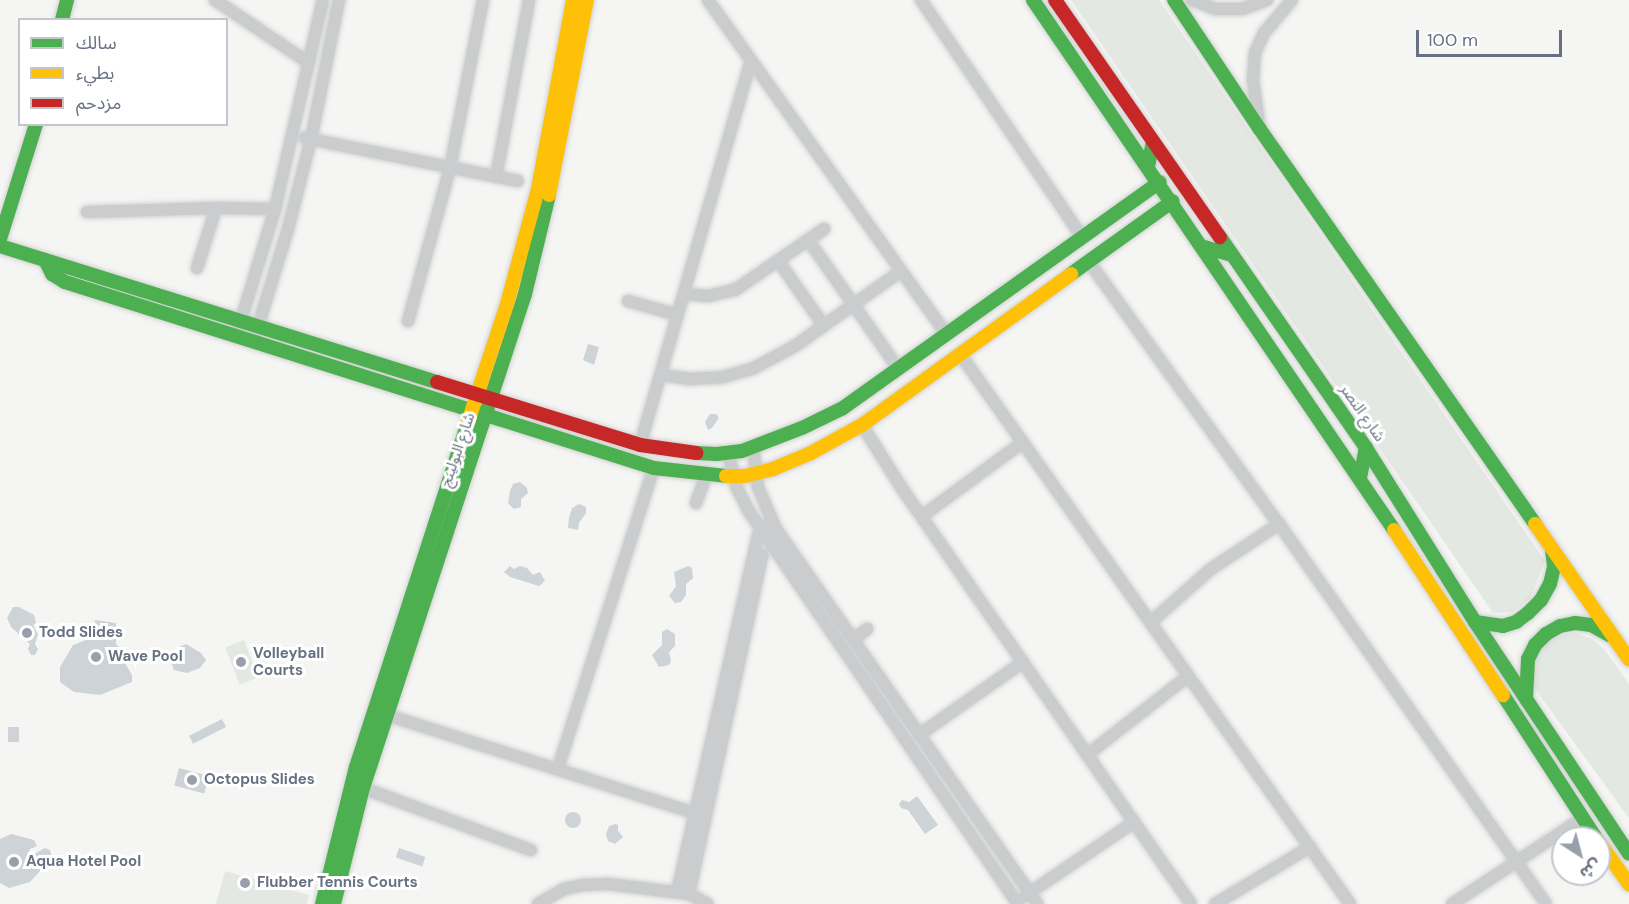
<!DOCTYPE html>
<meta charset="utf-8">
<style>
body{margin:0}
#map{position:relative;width:1629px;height:904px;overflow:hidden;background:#f5f5f4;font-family:"DM Sans","Noto Sans Arabic",sans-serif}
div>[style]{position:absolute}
.green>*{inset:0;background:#e4e8e3;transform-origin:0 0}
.water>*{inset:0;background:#ced3d7;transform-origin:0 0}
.round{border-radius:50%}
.roads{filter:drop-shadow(0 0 2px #d1d2d2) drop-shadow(0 0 2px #d1d2d2)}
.street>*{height:12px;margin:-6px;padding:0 6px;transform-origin:6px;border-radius:6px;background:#cbccce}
.fast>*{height:14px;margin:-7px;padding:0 7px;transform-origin:7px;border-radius:7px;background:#4caf50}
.slow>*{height:14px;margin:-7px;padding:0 7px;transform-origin:7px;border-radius:7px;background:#ffc107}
.jam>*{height:14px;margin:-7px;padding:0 7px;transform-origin:7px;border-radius:7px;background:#c62828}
.dots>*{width:16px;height:16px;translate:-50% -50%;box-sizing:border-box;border:3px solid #fff;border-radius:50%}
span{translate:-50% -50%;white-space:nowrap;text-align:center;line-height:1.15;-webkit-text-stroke:6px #fff;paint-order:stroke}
.street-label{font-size:15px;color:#677182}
.poi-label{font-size:15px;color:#677182;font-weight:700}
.left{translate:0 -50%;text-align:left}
.legend{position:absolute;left:18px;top:18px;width:210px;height:108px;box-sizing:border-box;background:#fff;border:2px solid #c2c6cd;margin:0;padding:8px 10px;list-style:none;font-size:18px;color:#677182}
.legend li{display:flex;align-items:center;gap:12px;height:30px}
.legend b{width:30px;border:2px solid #c2c6cd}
.north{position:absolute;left:1551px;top:826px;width:60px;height:60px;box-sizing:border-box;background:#fff;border:2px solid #c2c6cd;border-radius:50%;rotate:144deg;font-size:16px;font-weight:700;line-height:24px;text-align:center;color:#677182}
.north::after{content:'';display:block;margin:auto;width:21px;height:27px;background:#999faa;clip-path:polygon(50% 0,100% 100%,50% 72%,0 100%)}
.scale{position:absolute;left:1416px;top:30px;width:146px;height:27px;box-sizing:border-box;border:3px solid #677182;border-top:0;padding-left:8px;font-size:18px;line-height:21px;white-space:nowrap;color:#677182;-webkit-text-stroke:4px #fff;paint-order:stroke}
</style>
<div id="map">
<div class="green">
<i style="clip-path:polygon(1071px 0,1159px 0,1545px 561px,1530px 599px,1512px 612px,1493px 613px)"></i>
<i style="clip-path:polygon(1576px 633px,1592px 639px,1604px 649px,1629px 684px,1629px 818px,1535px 689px,1533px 664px,1538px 652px,1550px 640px,1566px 634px)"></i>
<i style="left:244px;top:640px;width:40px;height:20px;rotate:69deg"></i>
<i style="clip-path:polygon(225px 871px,309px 895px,307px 904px,216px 904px)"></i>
</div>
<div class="water">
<i style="clip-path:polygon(588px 344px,599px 347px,594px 365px,583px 360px)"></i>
<i style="clip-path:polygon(710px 414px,716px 414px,719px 418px,712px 428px,708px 430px,705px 422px)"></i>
<i style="clip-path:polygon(520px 482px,527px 488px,528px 493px,521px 499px,521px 507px,514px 509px,508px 503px,510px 491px,513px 484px)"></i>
<i style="clip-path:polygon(579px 504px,586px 507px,586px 513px,579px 523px,578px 530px,568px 528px,569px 518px,572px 508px)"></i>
<i style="clip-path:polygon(510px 566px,514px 569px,520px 566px,527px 568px,533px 575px,540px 572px,545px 581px,539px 586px,510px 577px,504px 572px)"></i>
<i style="clip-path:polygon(688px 566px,692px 568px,693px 578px,686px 584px,686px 595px,681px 602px,675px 603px,669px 596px,676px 586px,674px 572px)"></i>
<i style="clip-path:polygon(13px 607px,19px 607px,34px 615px,36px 623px,33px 625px,38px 634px,35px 644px,38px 649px,35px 655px,31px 655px,28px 649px,30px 644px,11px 627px,7px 618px)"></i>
<i style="clip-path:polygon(95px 620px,116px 623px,116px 644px,127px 656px,125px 663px,132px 675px,132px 682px,100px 695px,74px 692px,60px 682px,60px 667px,73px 645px,91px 638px,94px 632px)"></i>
<i style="clip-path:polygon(667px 629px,675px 634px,675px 646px,669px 652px,671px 661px,669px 665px,659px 667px,652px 655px,662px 645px,662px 632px)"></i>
<i style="clip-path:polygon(186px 644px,201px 653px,206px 660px,200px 668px,187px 673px,174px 670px,171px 662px,179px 647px)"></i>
<i style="left:222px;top:719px;width:9px;height:37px;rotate:63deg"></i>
<i style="left:8px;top:727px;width:11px;height:15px"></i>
<i style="left:179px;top:768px;width:31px;height:18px;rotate:15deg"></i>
<i style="clip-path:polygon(917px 796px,938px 825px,925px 834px,908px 810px,901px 808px,899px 804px,902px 800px,909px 802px)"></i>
<i class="round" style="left:565px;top:812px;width:16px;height:16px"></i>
<i style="clip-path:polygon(615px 824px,618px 825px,618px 831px,623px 837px,615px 844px,608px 841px,606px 834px,609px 826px)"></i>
<i style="clip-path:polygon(11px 834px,34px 840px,37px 846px,30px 849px,25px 860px,29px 865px,40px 865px,42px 869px,30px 882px,9px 888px,0 883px,0 839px)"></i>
<i style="clip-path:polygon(45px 848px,50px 850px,52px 858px,47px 861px,32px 860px,32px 855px)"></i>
<i style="left:399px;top:848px;width:28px;height:10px;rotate:19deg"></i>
</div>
<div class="roads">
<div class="street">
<i style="left:215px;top:0;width:113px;rotate:33.8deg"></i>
<i style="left:708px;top:0;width:410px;rotate:54.5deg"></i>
<i style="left:921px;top:0;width:287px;rotate:55.8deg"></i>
<i style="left:1192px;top:0;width:26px;rotate:21deg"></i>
<i style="left:1216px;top:9px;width:26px"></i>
<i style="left:1242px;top:9px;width:27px;rotate:-20deg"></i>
<i style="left:1259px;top:124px;width:44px;rotate:-97.8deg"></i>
<i style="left:1253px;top:80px;width:27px;rotate:-86deg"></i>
<i style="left:1255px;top:53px;width:22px;rotate:-66deg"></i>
<i style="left:1264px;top:33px;width:43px;rotate:-49.7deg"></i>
<i style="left:305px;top:138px;width:217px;rotate:11.4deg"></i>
<i style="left:496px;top:177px;width:180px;rotate:-79.4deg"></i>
<i style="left:87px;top:212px;width:129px;rotate:-1.8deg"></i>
<i style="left:216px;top:208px;width:59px;rotate:1deg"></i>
<i style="left:809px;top:241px;width:155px;rotate:55deg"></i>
<i style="left:779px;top:262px;width:78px;rotate:54.9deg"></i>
<i style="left:1089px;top:262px;width:324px;rotate:54.1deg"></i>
<i style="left:1279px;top:524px;width:464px;rotate:54.9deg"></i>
<i style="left:197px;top:268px;width:63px;rotate:-72.4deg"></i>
<i style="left:685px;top:294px;width:23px;rotate:5deg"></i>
<i style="left:708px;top:296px;width:28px;rotate:-13deg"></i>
<i style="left:735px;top:290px;width:108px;rotate:-34.4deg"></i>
<i style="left:628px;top:301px;width:52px;rotate:15.6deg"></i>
<i style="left:408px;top:321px;width:159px;rotate:-74.6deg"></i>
<i style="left:450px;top:168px;width:171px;rotate:-78.9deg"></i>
<i style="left:239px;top:327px;width:123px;rotate:-73deg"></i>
<i style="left:275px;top:209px;width:214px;rotate:-77.1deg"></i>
<i style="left:256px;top:333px;width:109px;rotate:-72.9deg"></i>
<i style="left:288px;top:229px;width:93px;rotate:-75.7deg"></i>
<i style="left:311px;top:139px;width:142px;rotate:-78.6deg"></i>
<i style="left:960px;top:354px;width:674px;rotate:54.66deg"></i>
<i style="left:662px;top:375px;width:27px;rotate:8deg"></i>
<i style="left:689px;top:379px;width:34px;rotate:-3deg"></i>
<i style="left:723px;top:377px;width:32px;rotate:-16deg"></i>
<i style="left:754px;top:368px;width:47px;rotate:-28.2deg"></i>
<i style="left:795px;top:346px;width:130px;rotate:-35.3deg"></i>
<i style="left:862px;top:425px;width:77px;rotate:57.8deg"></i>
<i style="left:903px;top:490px;width:504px;rotate:55.18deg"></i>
<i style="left:640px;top:445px;width:400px;rotate:-73.9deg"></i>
<i style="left:753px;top:447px;width:40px;rotate:82.9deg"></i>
<i style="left:758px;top:487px;width:46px;rotate:66.8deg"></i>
<i style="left:776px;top:529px;width:457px;rotate:55.1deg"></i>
<i style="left:728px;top:453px;width:36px;rotate:76deg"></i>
<i style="left:737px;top:488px;width:25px;rotate:63deg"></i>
<i style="left:748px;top:510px;width:478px;rotate:55.6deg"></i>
<i style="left:696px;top:503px;width:30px;rotate:-70deg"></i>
<i style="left:922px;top:516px;width:125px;rotate:-36.2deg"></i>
<i style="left:1151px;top:622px;width:80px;rotate:-41.5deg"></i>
<i style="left:1211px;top:569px;width:82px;rotate:-33.5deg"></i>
<i style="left:853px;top:640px;width:18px;rotate:-38deg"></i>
<i style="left:387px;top:715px;width:322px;rotate:17.7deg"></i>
<i style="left:919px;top:735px;width:127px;rotate:-35.1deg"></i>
<i style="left:1087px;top:755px;width:128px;rotate:-38deg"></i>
<i style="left:558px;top:768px;width:315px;rotate:-72.3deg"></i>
<i style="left:363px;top:788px;width:179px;rotate:20.3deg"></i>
<i style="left:677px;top:892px;width:366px;rotate:-77.2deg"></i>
<i style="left:758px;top:535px;width:13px;rotate:-51deg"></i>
<i style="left:689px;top:894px;width:347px;rotate:-77.8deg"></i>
<i style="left:1025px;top:896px;width:132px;rotate:-34.2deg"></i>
<i style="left:538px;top:904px;width:30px;rotate:-30deg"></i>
<i style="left:564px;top:889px;width:19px;rotate:-12deg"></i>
<i style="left:583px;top:885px;width:25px;rotate:-2deg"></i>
<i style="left:608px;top:884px;width:82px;rotate:7deg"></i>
<i style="left:689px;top:894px;width:21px;rotate:28deg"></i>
<i style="left:1215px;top:904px;width:111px;rotate:-31deg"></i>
<i style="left:1452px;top:904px;width:157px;rotate:-33.3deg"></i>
</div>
<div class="fast">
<i style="left:1033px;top:0;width:641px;rotate:55.74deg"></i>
<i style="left:1174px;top:0;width:154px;rotate:56.4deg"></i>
<i style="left:1259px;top:128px;width:483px;rotate:55.1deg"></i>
<i style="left:62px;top:20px;width:21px;rotate:-76deg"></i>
<i style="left:1148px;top:167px;width:25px;rotate:-79deg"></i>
<i style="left:1220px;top:237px;width:257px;rotate:55.3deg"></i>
<i style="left:1366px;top:448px;width:205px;rotate:57.9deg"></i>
<i style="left:1475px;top:622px;width:278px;rotate:56.4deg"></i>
<i style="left:0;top:239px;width:121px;rotate:-72.6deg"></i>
<i style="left:0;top:246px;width:458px;rotate:17.3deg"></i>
<i style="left:1204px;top:247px;width:29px;rotate:16deg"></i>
<i style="left:45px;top:260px;width:16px;rotate:63deg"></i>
<i style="left:52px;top:274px;width:15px;rotate:32deg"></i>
<i style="left:65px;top:282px;width:618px;rotate:17.53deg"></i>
<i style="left:654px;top:468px;width:72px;rotate:6.3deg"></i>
<i style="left:1071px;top:274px;width:125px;rotate:-35.6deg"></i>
<i style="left:696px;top:453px;width:21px;rotate:3deg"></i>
<i style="left:717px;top:454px;width:25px;rotate:-7deg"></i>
<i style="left:742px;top:451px;width:64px;rotate:-21deg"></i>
<i style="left:802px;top:428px;width:46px;rotate:-26deg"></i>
<i style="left:843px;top:408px;width:389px;rotate:-35.5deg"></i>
<i style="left:1360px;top:478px;width:31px;rotate:-79deg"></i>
<i style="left:1475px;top:622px;width:28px;rotate:8deg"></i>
<i style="left:1503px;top:626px;width:14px;rotate:-17deg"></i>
<i style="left:1516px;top:622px;width:15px;rotate:-37deg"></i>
<i style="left:1528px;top:613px;width:18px;rotate:-45deg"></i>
<i style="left:1541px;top:600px;width:18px;rotate:-61deg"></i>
<i style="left:1550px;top:584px;width:18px;rotate:-77deg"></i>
<i style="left:1554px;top:566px;width:17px;rotate:-97deg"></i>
<i style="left:1503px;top:695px;width:171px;rotate:57deg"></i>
<i style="left:1526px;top:699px;width:40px;rotate:-87.1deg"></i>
<i style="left:1528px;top:659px;width:16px;rotate:-63deg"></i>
<i style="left:1535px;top:645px;width:16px;rotate:-45deg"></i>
<i style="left:1546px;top:634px;width:16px;rotate:-30deg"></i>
<i style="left:1560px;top:626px;width:15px;rotate:-11deg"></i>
<i style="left:1575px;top:623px;width:16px;rotate:7deg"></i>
<i style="left:1591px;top:625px;width:21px;rotate:29deg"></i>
<i style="left:322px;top:904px;width:141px;rotate:-76.1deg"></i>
<i style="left:356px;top:767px;width:360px;rotate:-72deg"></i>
<i style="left:334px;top:904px;width:120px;rotate:-76deg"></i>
<i style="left:363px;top:788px;width:520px;rotate:-71.84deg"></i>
<i style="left:525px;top:294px;width:102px;rotate:-76.4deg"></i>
</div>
<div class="slow">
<i style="left:549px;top:195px;width:199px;rotate:-79deg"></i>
<i style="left:467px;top:425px;width:127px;rotate:-71.7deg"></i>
<i style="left:507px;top:304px;width:119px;rotate:-74.9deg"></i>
<i style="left:538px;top:189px;width:192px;rotate:-79.5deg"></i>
<i style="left:726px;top:476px;width:19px"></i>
<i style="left:745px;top:476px;width:29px;rotate:-14deg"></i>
<i style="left:773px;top:469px;width:41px;rotate:-22.8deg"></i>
<i style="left:811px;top:453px;width:58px;rotate:-28.8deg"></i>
<i style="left:862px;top:425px;width:258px;rotate:-35.8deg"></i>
<i style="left:1535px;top:524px;width:165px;rotate:55.2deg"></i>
<i style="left:1394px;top:530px;width:198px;rotate:56.6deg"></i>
<i style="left:1599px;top:842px;width:52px;rotate:54.5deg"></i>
</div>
<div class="jam">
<i style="left:1055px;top:0;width:289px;rotate:55.2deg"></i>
<i style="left:437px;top:382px;width:213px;rotate:17.2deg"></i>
<i style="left:640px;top:445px;width:57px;rotate:8.1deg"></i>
</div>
</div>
<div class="dots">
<i style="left:27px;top:633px;background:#999faa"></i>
<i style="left:96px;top:657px;background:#999faa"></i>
<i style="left:241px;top:662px;background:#999faa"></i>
<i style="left:192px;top:780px;background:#999faa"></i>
<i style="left:14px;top:862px;background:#999faa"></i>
<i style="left:245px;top:883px;background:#999faa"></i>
</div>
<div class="street-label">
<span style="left:1362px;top:413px;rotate:55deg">شارع النصر</span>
<span style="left:458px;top:450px;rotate:-71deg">شارع البولينج</span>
</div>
<div class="poi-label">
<span class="left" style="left:39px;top:633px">Todd Slides</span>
<span class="left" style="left:253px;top:662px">Volleyball<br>Courts</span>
<span class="left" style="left:108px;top:657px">Wave Pool</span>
<span class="left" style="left:204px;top:780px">Octopus Slides</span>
<span class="left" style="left:26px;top:862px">Aqua Hotel Pool</span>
<span class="left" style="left:257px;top:883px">Flubber Tennis Courts</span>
</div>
<ul class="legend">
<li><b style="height:8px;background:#4caf50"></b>سالك</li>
<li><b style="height:8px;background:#ffc107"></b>بطيء</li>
<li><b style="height:8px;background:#c62828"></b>مزدحم</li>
</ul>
<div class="north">ش</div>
<div class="scale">100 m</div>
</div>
